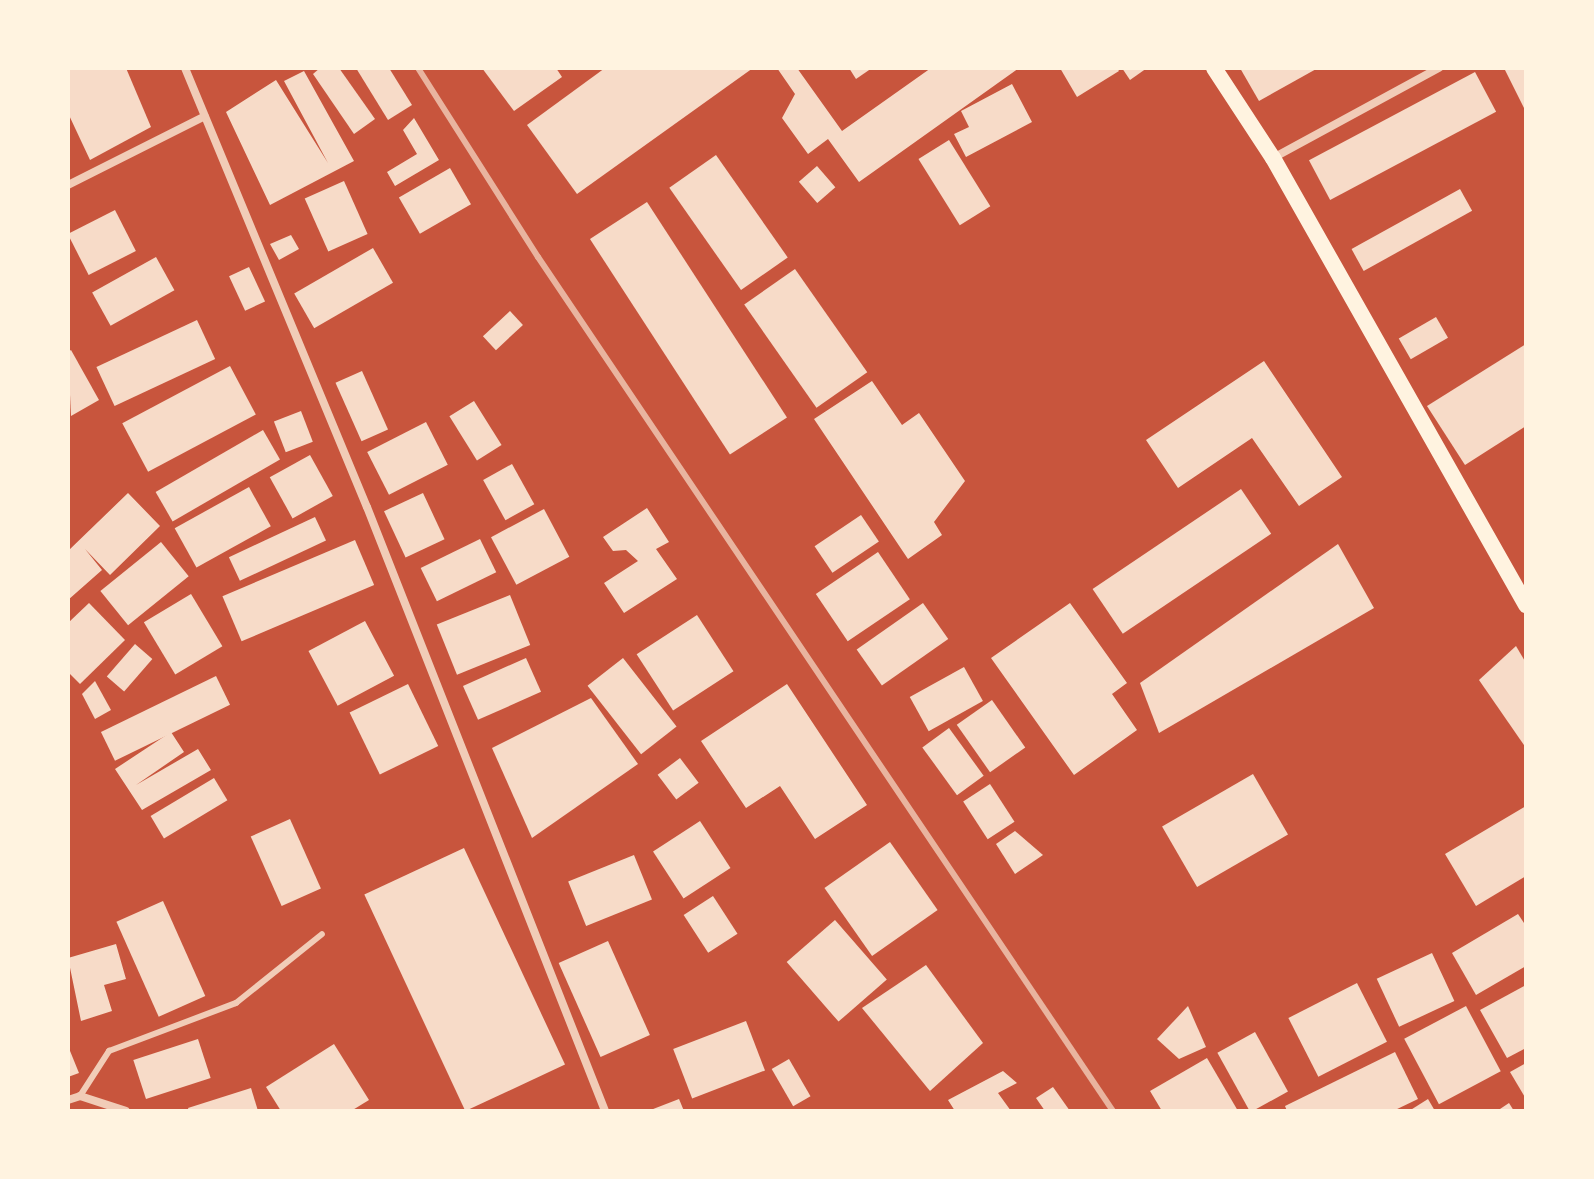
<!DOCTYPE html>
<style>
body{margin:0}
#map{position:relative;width:1594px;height:1179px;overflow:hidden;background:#c8553d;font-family:"DM Sans",sans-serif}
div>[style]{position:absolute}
.building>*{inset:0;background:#f7dbc8;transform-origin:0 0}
.service>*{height:6px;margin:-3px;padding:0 3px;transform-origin:3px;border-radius:3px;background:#f1ccb7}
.minor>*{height:8px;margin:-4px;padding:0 4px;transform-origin:4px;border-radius:4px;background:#f1ccb7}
.secondary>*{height:16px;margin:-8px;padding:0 8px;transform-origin:8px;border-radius:8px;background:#fff3e0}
.rail>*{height:6px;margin:-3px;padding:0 3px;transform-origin:3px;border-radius:3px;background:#e9b49f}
span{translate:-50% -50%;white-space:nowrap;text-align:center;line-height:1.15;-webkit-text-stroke:8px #fff3e0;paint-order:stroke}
.frame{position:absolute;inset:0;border:70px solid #fff3e0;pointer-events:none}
</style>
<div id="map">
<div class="building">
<i style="clip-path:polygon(68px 68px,126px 68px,151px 127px,90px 160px,68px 113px)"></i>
<i style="clip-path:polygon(320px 68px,339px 68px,375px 119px,354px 134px,313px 74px)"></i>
<i style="clip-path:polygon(356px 68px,389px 68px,412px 105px,388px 120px)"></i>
<i style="clip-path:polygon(482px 68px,556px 68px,562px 77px,514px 111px)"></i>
<i style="clip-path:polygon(605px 68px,753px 68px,577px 194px,527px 125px)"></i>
<i style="clip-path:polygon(777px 68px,797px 68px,842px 131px,931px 68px,1019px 68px,859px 182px,828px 139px,808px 154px,782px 118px,795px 94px)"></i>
<i style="clip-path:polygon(849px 68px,872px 68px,856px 79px)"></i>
<i style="clip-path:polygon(1060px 68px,1117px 68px,1119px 71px,1077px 97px)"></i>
<i style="clip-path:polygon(1122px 68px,1147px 68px,1130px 80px)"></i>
<i style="clip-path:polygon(1240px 68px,1318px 68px,1259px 101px)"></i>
<i style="clip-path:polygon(1504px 68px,1526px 68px,1526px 112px)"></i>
<i style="clip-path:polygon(304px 71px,354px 161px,270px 205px,226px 112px,276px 80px,328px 163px,284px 81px)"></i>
<i style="left:1475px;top:72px;width:45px;height:188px;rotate:62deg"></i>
<i style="clip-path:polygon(1012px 84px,1032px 122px,966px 157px,954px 134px,969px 127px,961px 111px)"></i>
<i style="clip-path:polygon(414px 118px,439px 160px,395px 186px,387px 172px,417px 154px,403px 130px)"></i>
<i style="left:949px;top:140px;width:78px;height:36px;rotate:58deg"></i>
<i style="left:716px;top:155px;width:125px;height:57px;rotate:55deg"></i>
<i style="left:817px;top:166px;width:28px;height:24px;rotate:49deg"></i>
<i style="left:450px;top:168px;width:42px;height:59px;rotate:60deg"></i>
<i style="left:344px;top:181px;width:58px;height:43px;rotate:66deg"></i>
<i style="left:1460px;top:189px;width:25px;height:124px;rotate:61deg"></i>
<i style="left:647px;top:202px;width:257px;height:68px;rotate:57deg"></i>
<i style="left:115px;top:210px;width:46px;height:53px;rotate:63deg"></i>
<i style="clip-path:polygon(291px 235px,299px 249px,279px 260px,270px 244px)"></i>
<i style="left:373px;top:248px;width:40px;height:91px;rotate:60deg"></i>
<i style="left:156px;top:257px;width:38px;height:73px;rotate:61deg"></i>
<i style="left:249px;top:267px;width:38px;height:22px;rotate:65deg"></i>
<i style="left:795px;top:269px;width:126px;height:62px;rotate:55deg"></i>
<i style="left:510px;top:311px;width:19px;height:37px;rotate:47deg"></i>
<i style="left:1436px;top:317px;width:24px;height:43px;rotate:60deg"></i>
<i style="left:197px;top:320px;width:43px;height:111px;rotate:65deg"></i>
<i style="clip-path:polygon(1526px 344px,1526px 426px,1465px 465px,1427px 406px)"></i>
<i style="clip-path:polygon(71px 350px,99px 400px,71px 416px,68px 352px)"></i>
<i style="clip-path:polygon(1264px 361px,1342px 477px,1299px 506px,1252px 438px,1178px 488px,1146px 440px)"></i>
<i style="left:230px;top:366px;width:55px;height:122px;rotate:62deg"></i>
<i style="left:362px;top:371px;width:64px;height:29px;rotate:66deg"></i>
<i style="clip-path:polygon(872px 381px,902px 425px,919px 413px,965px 481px,934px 522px,942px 535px,908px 559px,814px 419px)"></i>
<i style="left:474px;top:401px;width:52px;height:29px;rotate:58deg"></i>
<i style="left:301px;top:411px;width:33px;height:29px;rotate:69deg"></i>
<i style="left:426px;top:422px;width:48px;height:66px;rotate:63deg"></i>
<i style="left:263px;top:430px;width:34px;height:124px;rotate:60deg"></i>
<i style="left:310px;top:455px;width:47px;height:46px;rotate:61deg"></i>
<i style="left:512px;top:464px;width:46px;height:33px;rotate:61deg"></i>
<i style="left:249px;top:487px;width:45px;height:85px;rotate:61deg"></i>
<i style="left:1241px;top:489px;width:54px;height:179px;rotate:56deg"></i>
<i style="clip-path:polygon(128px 493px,160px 526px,110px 575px,85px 549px,102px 570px,68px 600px,68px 551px)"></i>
<i style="left:423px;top:493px;width:51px;height:43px;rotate:65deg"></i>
<i style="clip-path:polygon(647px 508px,669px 542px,656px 549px,677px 579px,624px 613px,604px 583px,638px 561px,626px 550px,613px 551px,603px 537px)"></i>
<i style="left:544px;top:509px;width:54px;height:60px;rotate:62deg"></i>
<i style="left:861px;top:515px;width:32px;height:56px;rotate:56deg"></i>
<i style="left:315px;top:517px;width:26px;height:95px;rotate:65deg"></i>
<i style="left:480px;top:539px;width:37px;height:66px;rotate:64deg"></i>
<i style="left:355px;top:540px;width:49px;height:144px;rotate:67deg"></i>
<i style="left:161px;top:542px;width:44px;height:78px;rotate:51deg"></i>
<i style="clip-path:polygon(1338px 544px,1374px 608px,1159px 733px,1140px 683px)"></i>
<i style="left:878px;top:552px;width:57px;height:75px;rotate:56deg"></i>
<i style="left:191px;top:594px;width:61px;height:55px;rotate:59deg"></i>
<i style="left:510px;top:595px;width:54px;height:79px;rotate:68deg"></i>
<i style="clip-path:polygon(89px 603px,125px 640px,80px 684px,68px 672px,68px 623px)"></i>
<i style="left:923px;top:603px;width:44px;height:81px;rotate:55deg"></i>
<i style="clip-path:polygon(1070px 603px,1127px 683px,1112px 694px,1137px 730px,1074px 775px,991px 658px)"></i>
<i style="left:697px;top:615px;width:67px;height:72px;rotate:57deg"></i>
<i style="left:365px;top:621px;width:62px;height:64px;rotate:62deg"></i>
<i style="left:135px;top:644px;width:23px;height:43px;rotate:41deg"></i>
<i style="clip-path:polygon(1516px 646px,1526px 663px,1526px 748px,1479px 680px)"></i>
<i style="left:526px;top:658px;width:37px;height:69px;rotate:66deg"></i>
<i style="left:623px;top:658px;width:87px;height:45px;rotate:52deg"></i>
<i style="left:964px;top:667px;width:39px;height:62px;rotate:61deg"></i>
<i style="left:216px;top:676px;width:32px;height:128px;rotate:64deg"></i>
<i style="clip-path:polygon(95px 681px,111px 710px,95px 719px,82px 694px)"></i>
<i style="left:408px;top:684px;width:69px;height:65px;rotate:64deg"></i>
<i style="clip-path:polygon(787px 684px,867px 805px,815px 839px,780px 786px,746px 808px,701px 741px)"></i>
<i style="clip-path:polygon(591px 698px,638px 764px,532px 838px,492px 748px)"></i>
<i style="left:992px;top:700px;width:58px;height:43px;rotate:55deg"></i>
<i style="left:949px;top:728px;width:59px;height:33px;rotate:54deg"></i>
<i style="clip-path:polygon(171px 732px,184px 752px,136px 785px,198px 749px,211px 770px,142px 810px,115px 769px)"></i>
<i style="left:680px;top:758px;width:31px;height:28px;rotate:53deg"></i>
<i style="left:1253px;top:774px;width:70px;height:105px;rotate:60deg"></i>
<i style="left:214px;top:778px;width:26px;height:74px;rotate:59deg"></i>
<i style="left:990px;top:784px;width:45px;height:32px;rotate:57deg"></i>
<i style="clip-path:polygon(1526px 806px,1526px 876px,1476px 906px,1445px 854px)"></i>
<i style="left:290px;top:819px;width:76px;height:43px;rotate:66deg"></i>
<i style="left:700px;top:821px;width:56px;height:56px;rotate:57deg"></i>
<i style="clip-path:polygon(1015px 831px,1043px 855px,1015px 874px,996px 844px)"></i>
<i style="left:890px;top:842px;width:83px;height:80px;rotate:55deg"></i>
<i style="left:464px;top:848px;width:239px;height:110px;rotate:65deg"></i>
<i style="left:634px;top:855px;width:48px;height:71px;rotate:68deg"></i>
<i style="left:713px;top:896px;width:45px;height:35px;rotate:57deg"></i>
<i style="left:163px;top:901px;width:104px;height:51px;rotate:66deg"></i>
<i style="clip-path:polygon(1518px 914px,1526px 926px,1526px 966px,1476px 995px,1452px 953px)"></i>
<i style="left:835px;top:920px;width:79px;height:64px;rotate:49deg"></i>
<i style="left:608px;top:941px;width:103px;height:54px;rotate:66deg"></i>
<i style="clip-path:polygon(116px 944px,126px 979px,104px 985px,112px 1011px,81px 1021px,68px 958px)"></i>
<i style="left:1432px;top:953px;width:53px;height:61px;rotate:65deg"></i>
<i style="clip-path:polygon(926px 965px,983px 1043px,930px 1091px,862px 1008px)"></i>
<i style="left:1357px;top:983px;width:66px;height:77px;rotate:63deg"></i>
<i style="clip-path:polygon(1526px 985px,1526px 1048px,1507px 1058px,1480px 1010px)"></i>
<i style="clip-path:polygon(1188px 1006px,1206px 1047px,1179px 1059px,1157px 1039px)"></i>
<i style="left:1466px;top:1006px;width:74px;height:70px;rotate:62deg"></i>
<i style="left:746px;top:1021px;width:53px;height:78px;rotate:69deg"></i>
<i style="left:1255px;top:1032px;width:68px;height:43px;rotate:61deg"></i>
<i style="left:198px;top:1039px;width:41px;height:68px;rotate:72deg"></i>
<i style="clip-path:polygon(334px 1044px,369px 1100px,351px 1111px,281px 1111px,266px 1087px)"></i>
<i style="clip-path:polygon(68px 1046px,79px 1073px,68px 1077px)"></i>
<i style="clip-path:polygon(1395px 1052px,1418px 1099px,1393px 1111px,1287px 1111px,1285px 1106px)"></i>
<i style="clip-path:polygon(1207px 1058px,1238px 1111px,1162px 1111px,1150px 1091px)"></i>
<i style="left:789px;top:1059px;width:43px;height:20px;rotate:60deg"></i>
<i style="clip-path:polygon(1526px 1063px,1526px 1099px,1510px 1072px)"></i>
<i style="clip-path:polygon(1003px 1071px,1017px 1083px,998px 1093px,1011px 1111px,955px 1111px,948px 1100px)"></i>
<i style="clip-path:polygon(1053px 1087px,1070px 1111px,1045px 1111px,1036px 1098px)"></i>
<i style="clip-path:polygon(251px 1088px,258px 1111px,189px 1111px,188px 1108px)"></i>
<i style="clip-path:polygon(679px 1099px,684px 1111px,648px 1111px)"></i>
<i style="clip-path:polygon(1428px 1099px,1435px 1111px,1409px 1111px)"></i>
<i style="clip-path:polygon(1509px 1103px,1514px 1111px,1497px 1111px)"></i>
</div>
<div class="service">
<i style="left:80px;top:1096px;width:54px;rotate:-57.2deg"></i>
<i style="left:109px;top:1051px;width:136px;rotate:-20.7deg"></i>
<i style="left:236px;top:1003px;width:110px;rotate:-38.7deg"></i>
</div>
<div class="minor">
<i style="left:185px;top:68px;width:475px;rotate:67.5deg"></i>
<i style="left:367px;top:507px;width:649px;rotate:68.49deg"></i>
<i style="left:1273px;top:158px;width:189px;rotate:-28.5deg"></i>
<i style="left:68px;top:185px;width:153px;rotate:-26.7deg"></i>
<i style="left:68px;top:1100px;width:13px;rotate:-18deg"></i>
<i style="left:80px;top:1096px;width:48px;rotate:18.1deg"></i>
</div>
<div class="secondary">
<i style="left:1214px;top:68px;width:108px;rotate:56.8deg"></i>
<i style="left:1273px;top:158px;width:514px;rotate:60.49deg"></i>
</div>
<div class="rail">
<i style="left:418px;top:68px;width:224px;rotate:57.6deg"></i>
<i style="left:538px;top:257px;width:1030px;rotate:56.05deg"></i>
</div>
<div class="frame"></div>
</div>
